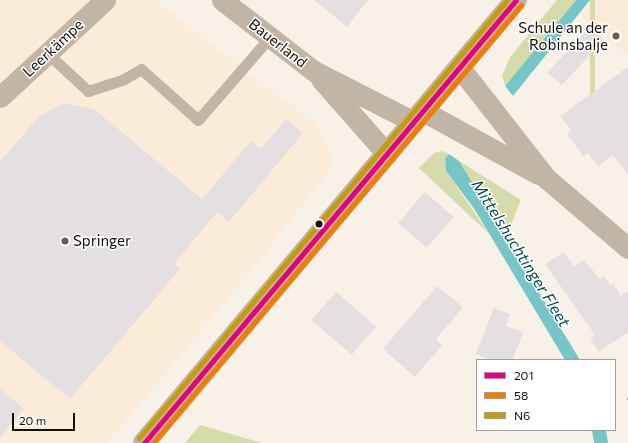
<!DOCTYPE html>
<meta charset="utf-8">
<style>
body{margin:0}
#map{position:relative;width:628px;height:443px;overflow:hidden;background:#f8f1e8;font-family:Commissioner,sans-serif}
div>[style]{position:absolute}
.built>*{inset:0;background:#fbecd9}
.green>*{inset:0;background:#d6dca9;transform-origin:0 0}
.water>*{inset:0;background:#76c6c7}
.building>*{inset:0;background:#e4dfe0;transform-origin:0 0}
.path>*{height:2.5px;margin-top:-1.25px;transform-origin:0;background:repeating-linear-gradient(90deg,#b7aca1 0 3px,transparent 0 6px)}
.service>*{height:11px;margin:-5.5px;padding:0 5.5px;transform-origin:5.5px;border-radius:5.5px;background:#c1b5a6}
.minor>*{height:21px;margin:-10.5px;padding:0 10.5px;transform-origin:10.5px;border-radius:10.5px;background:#c1b5a6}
.secondary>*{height:22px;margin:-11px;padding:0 11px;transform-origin:11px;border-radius:11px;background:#bfb19f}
.bus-1>*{height:5px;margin:-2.5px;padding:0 2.5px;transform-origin:2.5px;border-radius:2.5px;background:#e5007d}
.bus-2>*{height:5px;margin:-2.5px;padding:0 2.5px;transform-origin:2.5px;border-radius:2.5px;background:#ef7d00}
.bus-3>*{height:5px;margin:-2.5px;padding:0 2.5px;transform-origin:2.5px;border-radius:2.5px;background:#c49d06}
.dots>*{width:11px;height:11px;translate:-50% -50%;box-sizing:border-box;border:2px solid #fff;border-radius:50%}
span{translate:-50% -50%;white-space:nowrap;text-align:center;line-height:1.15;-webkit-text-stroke:3px #fff;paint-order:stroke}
.poi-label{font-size:15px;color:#140f08}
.right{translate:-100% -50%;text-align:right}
.left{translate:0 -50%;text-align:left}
.street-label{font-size:15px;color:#140f08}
.water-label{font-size:16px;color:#00494c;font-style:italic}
.legend{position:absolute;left:476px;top:359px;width:140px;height:72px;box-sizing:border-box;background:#fff;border:1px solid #a19f9c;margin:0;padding:5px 7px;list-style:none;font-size:12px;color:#140f08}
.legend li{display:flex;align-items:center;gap:8px;height:20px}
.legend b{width:20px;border:1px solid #a19f9c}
.scale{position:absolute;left:12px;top:413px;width:63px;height:18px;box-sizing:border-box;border:2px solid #140f08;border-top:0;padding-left:5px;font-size:12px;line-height:14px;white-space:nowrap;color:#140f08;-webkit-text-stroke:3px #fff;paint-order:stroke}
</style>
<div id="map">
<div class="built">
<i style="clip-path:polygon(0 0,155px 0,316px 125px,329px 145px,332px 167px,250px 272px,107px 443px,0 443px)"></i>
<i style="clip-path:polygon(595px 0,628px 0,628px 56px,581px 16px)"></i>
</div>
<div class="green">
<i style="clip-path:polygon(557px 0,576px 0,505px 86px,502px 76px,510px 57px)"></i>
<i style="left:590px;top:0;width:5px;height:123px"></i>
<i style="clip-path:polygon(442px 151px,449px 154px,445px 159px,446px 171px,490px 235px,419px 168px,434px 153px)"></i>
<i style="clip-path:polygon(459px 161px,521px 200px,505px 239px,461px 166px)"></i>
<i style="clip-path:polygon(200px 425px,262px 443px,185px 443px)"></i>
</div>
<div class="water">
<i style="clip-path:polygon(576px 0,590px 0,513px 96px,505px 86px)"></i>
<i style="clip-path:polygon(449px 154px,459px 161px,580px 360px,565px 360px,475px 210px,446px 171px,445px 159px)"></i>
<i style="clip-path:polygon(592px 430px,606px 430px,608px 443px,594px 443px)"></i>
</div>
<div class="building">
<i style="clip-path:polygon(314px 0,368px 0,347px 27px)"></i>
<i style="left:590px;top:27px;width:19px;height:62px;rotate:43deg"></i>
<i style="clip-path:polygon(628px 67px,628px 175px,613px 155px,598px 166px,588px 153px,583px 156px,567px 134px,571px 131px,560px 116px)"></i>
<i style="clip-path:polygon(64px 103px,94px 109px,202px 199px,251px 141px,261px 149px,286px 119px,303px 133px,229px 222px,217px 212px,174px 264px,180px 269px,70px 399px,0 341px,0 162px,39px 116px)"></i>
<i style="left:425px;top:192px;width:38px;height:41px;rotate:41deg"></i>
<i style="clip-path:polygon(564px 252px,574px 267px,584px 260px,600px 279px,604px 276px,610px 285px,613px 284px,621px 296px,628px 291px,628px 332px,599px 352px,590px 338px,595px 335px,545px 264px)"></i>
<i style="clip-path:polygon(437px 286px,463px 307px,436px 339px,442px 345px,415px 377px,383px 349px)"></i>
<i style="left:336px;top:292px;width:53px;height:37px;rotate:41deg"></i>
<i style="clip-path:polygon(494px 308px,510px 314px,506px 326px,523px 332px,513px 360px,490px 360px,476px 354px)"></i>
<i style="clip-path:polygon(0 389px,24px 409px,0 438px)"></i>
</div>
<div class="path">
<i style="left:627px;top:399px;width:1px"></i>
</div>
<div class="service">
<i style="left:47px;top:53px;width:56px;rotate:42.8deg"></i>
<i style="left:88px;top:91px;width:38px;rotate:-18deg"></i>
<i style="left:124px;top:79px;width:20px;rotate:-30deg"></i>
<i style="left:141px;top:69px;width:76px;rotate:41.8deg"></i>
<i style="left:198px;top:120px;width:110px;rotate:-49.1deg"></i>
</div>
<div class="minor">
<i style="left:222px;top:0;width:116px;rotate:37.7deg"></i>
<i style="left:314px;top:71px;width:112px;rotate:27deg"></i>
<i style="left:460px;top:68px;width:140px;rotate:52deg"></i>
<i style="left:546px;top:178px;width:108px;rotate:40.5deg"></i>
<i style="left:321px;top:79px;width:100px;rotate:48.7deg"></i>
<i style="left:0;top:97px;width:143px;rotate:-42.7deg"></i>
<i style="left:423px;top:111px;width:131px;rotate:28.7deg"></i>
</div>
<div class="secondary">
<i style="left:144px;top:443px;width:578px;rotate:-49.98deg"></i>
</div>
<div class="bus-1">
<i style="left:144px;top:443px;width:578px;rotate:-49.98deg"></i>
</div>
<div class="bus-2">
<i style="left:153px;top:443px;width:572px;rotate:-49.96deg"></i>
</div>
<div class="bus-3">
<i style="left:139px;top:438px;width:572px;rotate:-49.96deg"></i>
</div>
<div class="dots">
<i style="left:616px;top:36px;background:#645e56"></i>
<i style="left:319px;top:224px;background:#140f08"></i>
<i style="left:65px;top:241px;background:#645e56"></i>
</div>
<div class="poi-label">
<span class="right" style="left:608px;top:36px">Schule an der<br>Robinsbalje</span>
<span class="left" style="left:73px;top:241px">Springer</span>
</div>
<div class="street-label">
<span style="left:278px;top:43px;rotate:38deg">Bauerland</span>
<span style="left:53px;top:48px;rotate:-43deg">Leerkämpe</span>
</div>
<div class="water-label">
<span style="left:521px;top:253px;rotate:58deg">Mittelshuchtinger Fleet</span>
</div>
<ul class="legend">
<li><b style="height:5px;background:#e5007d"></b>201</li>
<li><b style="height:5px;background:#ef7d00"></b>58</li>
<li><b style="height:5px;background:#c49d06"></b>N6</li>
</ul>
<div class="scale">20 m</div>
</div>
